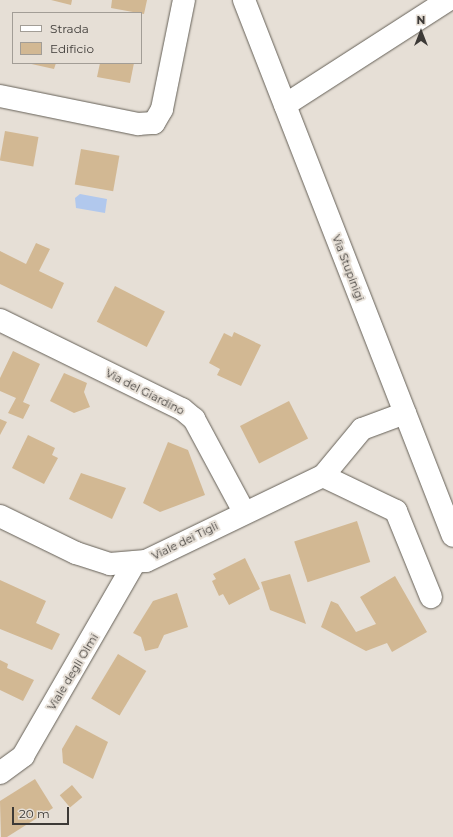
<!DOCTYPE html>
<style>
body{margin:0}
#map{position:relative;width:453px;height:837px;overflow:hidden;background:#e6dfd6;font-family:Montserrat,sans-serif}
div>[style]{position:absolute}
.water>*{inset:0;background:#b1c8ed}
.building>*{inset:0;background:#d2b893;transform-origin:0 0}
.roads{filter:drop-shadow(0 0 1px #656057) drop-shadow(0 0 1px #656057)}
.minor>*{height:22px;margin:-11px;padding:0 11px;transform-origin:11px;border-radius:11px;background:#fff}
span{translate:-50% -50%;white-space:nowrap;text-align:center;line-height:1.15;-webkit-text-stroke:4px #e6dfd6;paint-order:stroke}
.street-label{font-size:11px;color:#3d3a37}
.legend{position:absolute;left:12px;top:12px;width:130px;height:52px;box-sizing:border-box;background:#e6dfd6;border:1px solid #a29d96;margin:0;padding:5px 7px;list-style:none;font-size:12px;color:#3d3a37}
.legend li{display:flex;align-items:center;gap:8px;height:20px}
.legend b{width:20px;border:1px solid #a29d96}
.north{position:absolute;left:401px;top:12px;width:40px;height:40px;-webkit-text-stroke:3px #e6dfd6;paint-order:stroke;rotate:0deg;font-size:11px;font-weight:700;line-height:16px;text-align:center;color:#3d3a37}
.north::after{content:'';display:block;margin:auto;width:14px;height:18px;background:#3d3a37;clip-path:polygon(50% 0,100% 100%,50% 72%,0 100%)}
.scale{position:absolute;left:12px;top:807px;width:57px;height:18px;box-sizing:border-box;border:2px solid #3d3a37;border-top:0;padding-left:5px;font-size:12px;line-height:14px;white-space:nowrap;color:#3d3a37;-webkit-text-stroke:3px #e6dfd6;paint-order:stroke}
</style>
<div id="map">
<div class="water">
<i style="clip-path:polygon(80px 194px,107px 199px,105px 213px,76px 208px,75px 198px)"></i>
</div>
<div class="building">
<i style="clip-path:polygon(51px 0,72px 0,71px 5px)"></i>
<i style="clip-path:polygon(112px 0,147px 0,144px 14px,111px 8px)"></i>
<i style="clip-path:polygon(27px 63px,56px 63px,54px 69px)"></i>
<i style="clip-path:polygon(100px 63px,134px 63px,130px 83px,97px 77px)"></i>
<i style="left:5px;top:131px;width:34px;height:30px;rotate:10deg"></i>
<i style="left:81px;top:149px;width:39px;height:36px;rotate:10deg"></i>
<i style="clip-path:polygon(36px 243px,50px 249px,39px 271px,64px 283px,52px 309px,0 284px,0 251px,26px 264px)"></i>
<i style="left:115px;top:286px;width:56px;height:40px;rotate:27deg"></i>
<i style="clip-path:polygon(234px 332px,261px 345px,241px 386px,217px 375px,220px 369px,209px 363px,224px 333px,232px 337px)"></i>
<i style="clip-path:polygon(13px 351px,40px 364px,23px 402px,30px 405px,23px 419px,8px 413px,16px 398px,0 391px,0 378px)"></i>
<i style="clip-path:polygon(64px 373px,87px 383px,84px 392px,90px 407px,74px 413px,50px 401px)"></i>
<i style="left:289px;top:401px;width:42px;height:55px;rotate:63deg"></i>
<i style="clip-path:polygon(0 419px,7px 422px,0 435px)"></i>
<i style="clip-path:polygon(28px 435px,55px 448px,52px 455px,58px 458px,44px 484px,12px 468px)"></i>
<i style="clip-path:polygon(168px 442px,188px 450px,205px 495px,160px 512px,143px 503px)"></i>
<i style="clip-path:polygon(81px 473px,126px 488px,112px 519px,69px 499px)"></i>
<i style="left:357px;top:521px;width:43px;height:66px;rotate:72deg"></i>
<i style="clip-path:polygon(245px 558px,260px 589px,229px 605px,223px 594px,219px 596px,212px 581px,216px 579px,213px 574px)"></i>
<i style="clip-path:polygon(290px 574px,306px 624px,270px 610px,261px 582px)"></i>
<i style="clip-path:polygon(395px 576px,427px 632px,392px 652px,387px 643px,366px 651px,321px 627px,331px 601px,338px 604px,356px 632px,376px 624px,360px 597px)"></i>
<i style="clip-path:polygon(0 580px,46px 601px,36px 623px,60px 634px,52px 650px,0 629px)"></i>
<i style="clip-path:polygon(177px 593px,188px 627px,164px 635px,158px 648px,145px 651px,141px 637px,133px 633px,153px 601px)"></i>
<i style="left:118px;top:654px;width:33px;height:52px;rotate:31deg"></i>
<i style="clip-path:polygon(0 660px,8px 664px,7px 668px,34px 680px,23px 701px,0 690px)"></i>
<i style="clip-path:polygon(76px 725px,108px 742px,93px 779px,63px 763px,62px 749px)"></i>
<i style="clip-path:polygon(35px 779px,53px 808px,7px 837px,1px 837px,0 801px)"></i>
<i style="left:72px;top:785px;width:16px;height:16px;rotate:50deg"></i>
</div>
<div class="roads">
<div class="minor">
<i style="left:244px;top:0;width:575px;rotate:68.7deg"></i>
<i style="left:0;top:96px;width:141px;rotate:11.5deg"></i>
<i style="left:138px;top:124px;width:16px;rotate:-4deg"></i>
<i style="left:154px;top:123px;width:16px;rotate:-60deg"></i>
<i style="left:162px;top:109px;width:111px;rotate:-78.6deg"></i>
<i style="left:285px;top:105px;width:194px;rotate:-32.8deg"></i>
<i style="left:0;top:320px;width:203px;rotate:26.1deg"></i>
<i style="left:182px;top:409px;width:16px;rotate:40deg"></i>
<i style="left:194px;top:419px;width:106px;rotate:61.7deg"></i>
<i style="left:323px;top:476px;width:81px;rotate:25.6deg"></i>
<i style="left:396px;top:511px;width:93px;rotate:67.9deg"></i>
<i style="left:0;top:516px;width:85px;rotate:26deg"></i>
<i style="left:76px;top:553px;width:36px;rotate:18deg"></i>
<i style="left:110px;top:564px;width:36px;rotate:-5deg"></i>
<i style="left:146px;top:561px;width:196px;rotate:-25.7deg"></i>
<i style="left:323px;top:476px;width:61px;rotate:-50.3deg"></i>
<i style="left:362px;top:429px;width:46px;rotate:-20.4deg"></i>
<i style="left:0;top:773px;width:29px;rotate:-36deg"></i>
<i style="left:23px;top:756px;width:224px;rotate:-60deg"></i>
</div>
</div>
<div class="street-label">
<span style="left:348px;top:268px;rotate:69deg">Via Stupinigi</span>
<span style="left:145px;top:392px;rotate:27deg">Via del Giardino</span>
<span style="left:185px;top:541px;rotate:-26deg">Viale dei Tigli</span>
<span style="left:73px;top:672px;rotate:-59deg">Viale degli Olmi</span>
</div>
<ul class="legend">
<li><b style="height:5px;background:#fff"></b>Strada</li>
<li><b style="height:11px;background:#d2b893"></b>Edificio</li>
</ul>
<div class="north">N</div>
<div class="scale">20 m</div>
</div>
